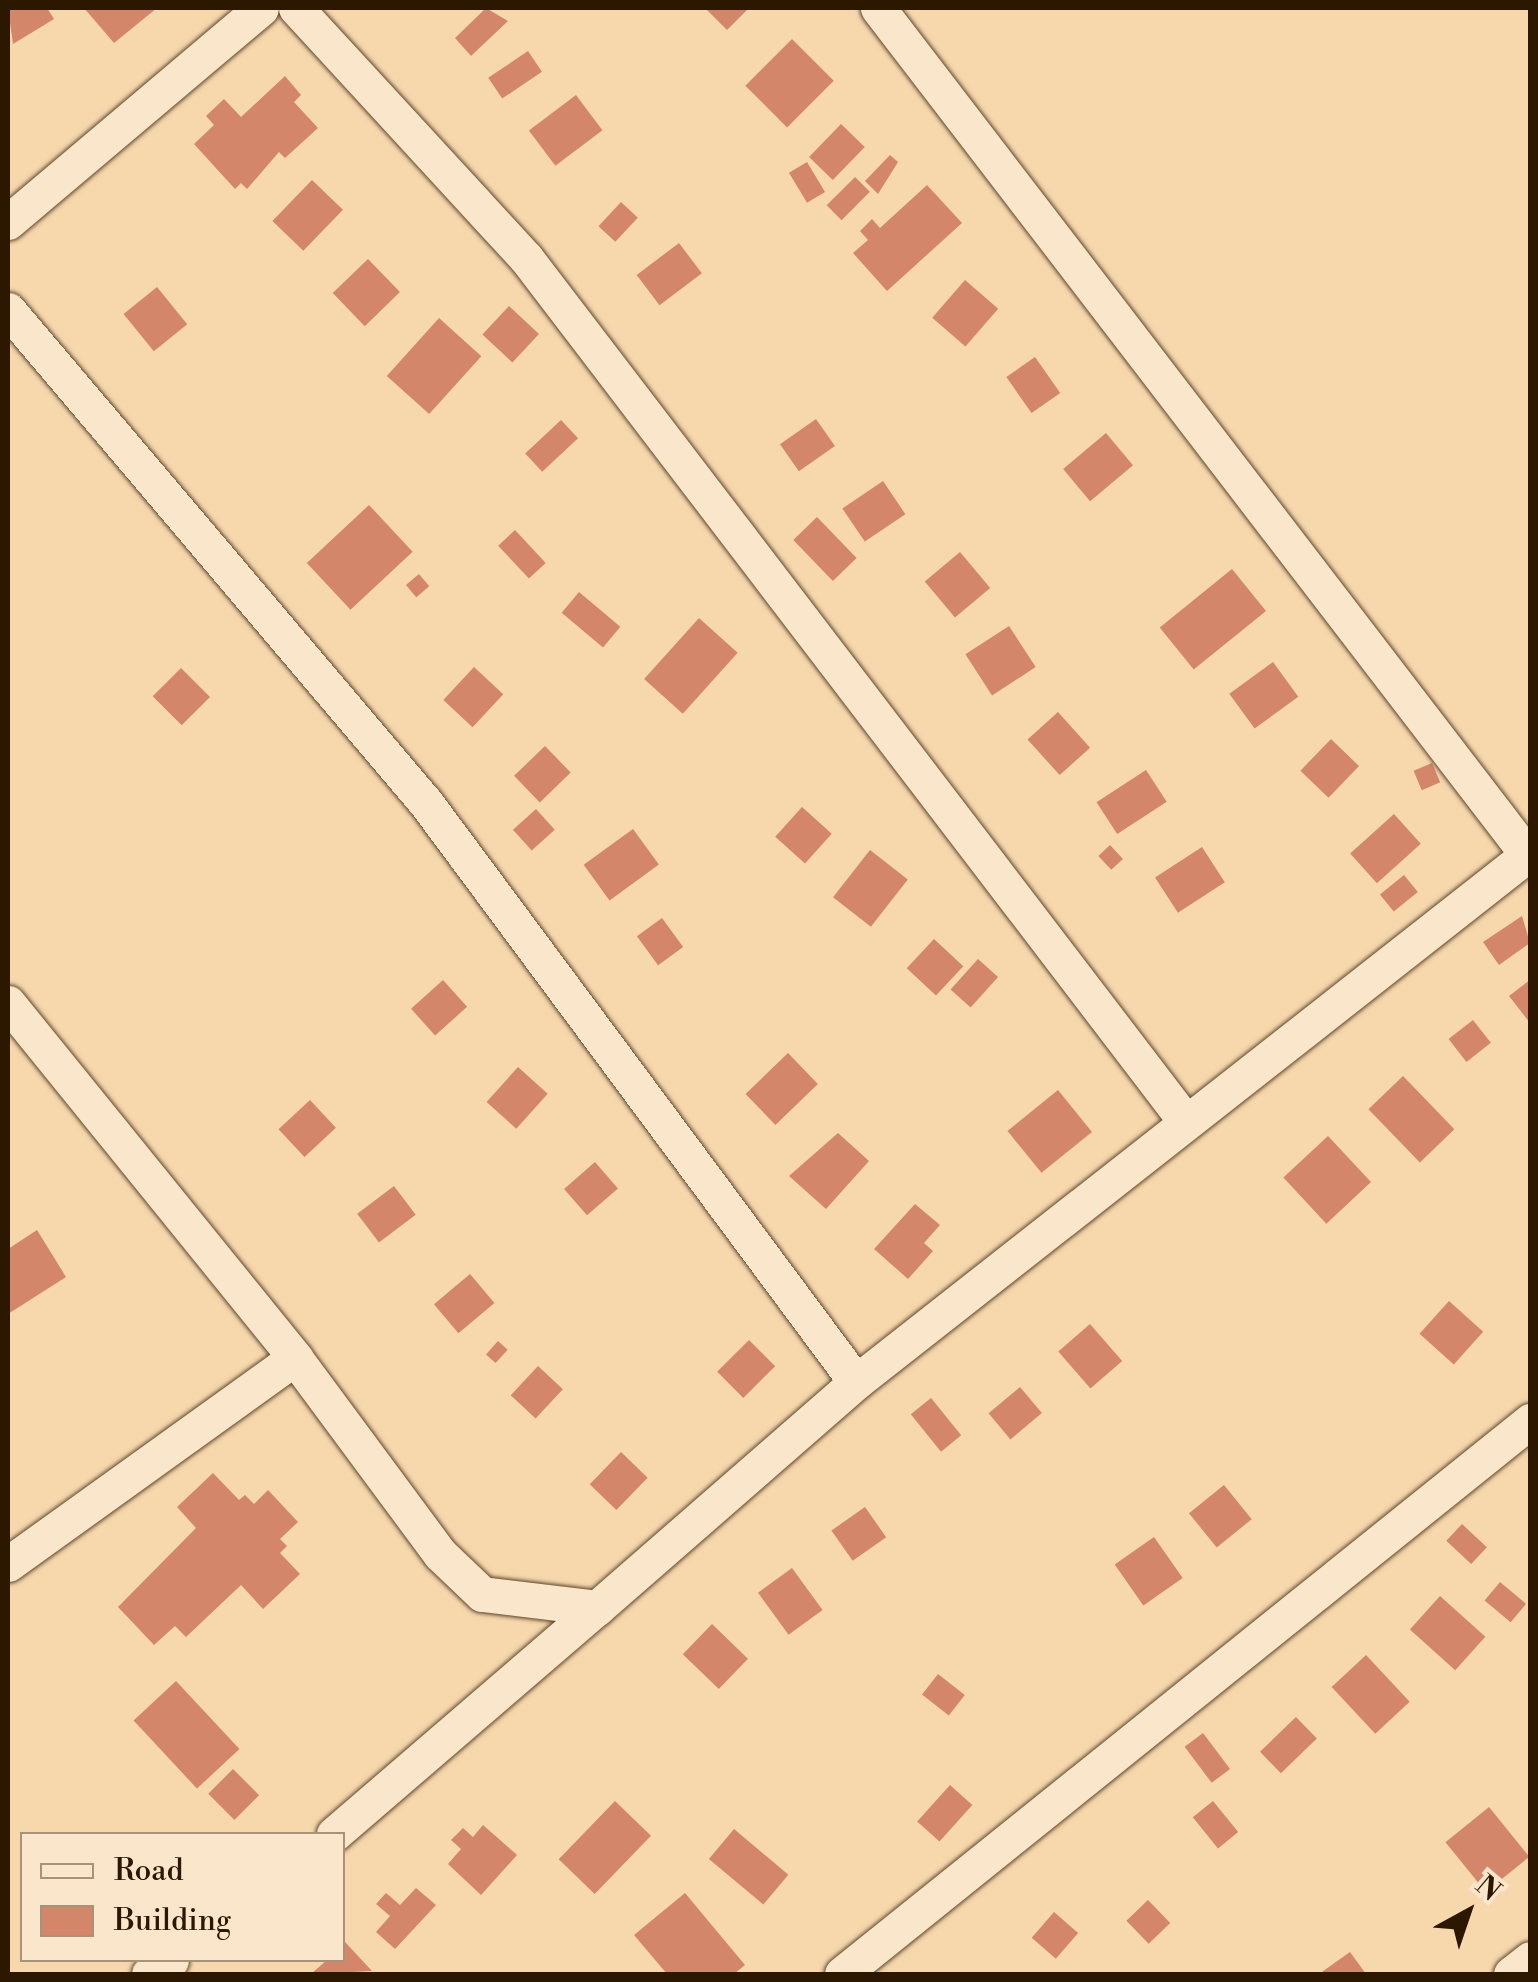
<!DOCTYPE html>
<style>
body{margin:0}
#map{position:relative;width:1538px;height:1982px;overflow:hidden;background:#f7d8ad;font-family:"Libre Bodoni",serif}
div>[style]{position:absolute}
.building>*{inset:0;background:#d4866b;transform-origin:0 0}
.roads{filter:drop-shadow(0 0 2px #5f472b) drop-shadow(0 0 2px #5f472b)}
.minor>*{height:35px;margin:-17.5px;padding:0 17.5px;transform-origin:17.5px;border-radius:17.5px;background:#fae6ca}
span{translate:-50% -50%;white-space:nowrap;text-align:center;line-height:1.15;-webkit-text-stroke:8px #fae6ca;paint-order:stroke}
.frame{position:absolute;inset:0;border:10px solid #2c1700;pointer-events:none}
.legend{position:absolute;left:20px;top:1832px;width:325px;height:130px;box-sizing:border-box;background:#fae6ca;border:2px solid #a89379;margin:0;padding:12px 18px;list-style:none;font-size:30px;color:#2c1700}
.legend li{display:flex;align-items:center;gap:20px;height:50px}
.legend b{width:50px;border:2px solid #a89379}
.north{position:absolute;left:1418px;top:1862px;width:100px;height:100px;-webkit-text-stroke:8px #fae6ca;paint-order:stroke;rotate:40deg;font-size:28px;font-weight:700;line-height:40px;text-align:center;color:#2c1700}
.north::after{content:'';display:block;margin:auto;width:35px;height:45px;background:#2c1700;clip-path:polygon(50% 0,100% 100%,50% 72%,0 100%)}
</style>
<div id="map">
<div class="building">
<i style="clip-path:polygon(8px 8px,47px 8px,54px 19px,13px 44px)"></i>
<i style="clip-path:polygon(84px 8px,157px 8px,114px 43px)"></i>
<i style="clip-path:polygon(486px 8px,508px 21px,471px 56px,455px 38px)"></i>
<i style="clip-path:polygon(705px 8px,749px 8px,727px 30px)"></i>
<i style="left:792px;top:39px;width:59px;height:66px;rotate:45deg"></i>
<i style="left:528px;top:51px;width:25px;height:48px;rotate:56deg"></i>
<i style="clip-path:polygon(285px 76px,301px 95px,294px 102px,318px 128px,285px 158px,279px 152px,247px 189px,241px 183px,235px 189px,194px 144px,214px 125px,206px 116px,224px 99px,241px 117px)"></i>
<i style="left:576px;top:95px;width:44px;height:59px;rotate:53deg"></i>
<i style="left:841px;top:124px;width:33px;height:46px;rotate:44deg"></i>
<i style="clip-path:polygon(890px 155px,898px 162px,878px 194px,865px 181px)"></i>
<i style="left:807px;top:162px;width:35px;height:21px;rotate:59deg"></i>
<i style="left:855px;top:177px;width:21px;height:40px;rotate:45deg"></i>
<i style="left:312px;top:180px;width:43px;height:57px;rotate:44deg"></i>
<i style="clip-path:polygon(927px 185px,962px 223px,887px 291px,853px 253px,868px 240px,860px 231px,872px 219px,880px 228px)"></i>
<i style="left:621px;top:202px;width:23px;height:33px;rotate:43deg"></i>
<i style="left:679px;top:243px;width:38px;height:53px;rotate:53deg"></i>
<i style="left:368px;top:259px;width:46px;height:49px;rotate:46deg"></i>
<i style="left:965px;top:280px;width:44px;height:50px;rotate:41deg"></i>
<i style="left:157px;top:287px;width:48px;height:43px;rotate:51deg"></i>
<i style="left:509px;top:306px;width:41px;height:39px;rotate:43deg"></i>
<i style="left:439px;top:318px;width:57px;height:78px;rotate:42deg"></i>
<i style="left:1035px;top:357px;width:44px;height:35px;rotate:55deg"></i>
<i style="left:816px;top:419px;width:33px;height:44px;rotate:55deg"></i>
<i style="left:561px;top:420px;width:25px;height:49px;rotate:47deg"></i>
<i style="left:1106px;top:433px;width:42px;height:56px;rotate:50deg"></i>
<i style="left:883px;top:481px;width:40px;height:49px;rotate:56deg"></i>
<i style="left:369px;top:505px;width:64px;height:85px;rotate:47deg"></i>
<i style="left:817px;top:517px;width:57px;height:33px;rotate:46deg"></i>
<i style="left:515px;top:530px;width:45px;height:23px;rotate:47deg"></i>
<i style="left:960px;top:552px;width:47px;height:46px;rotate:50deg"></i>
<i style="left:1232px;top:569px;width:54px;height:93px;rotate:51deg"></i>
<i style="left:419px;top:574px;width:16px;height:17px;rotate:50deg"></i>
<i style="left:579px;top:592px;width:54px;height:27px;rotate:40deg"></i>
<i style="left:699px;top:618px;width:52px;height:82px;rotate:42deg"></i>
<i style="left:1009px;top:626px;width:49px;height:52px;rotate:57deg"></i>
<i style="left:1273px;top:662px;width:43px;height:54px;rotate:54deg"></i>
<i style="left:474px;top:667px;width:40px;height:45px;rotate:43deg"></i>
<i style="left:181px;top:668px;width:41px;height:40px;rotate:45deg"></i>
<i style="left:1058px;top:712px;width:48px;height:41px;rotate:48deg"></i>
<i style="left:1331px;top:739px;width:39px;height:44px;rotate:44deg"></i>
<i style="left:545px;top:746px;width:37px;height:43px;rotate:46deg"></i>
<i style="left:1432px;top:763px;width:21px;height:20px;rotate:67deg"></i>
<i style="left:1146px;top:770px;width:38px;height:59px;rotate:57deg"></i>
<i style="left:802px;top:807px;width:40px;height:40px;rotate:42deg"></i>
<i style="left:536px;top:809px;width:28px;height:31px;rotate:48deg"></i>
<i style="left:1394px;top:814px;width:40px;height:59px;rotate:48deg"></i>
<i style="left:633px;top:829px;width:44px;height:61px;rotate:54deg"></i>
<i style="left:1110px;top:845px;width:19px;height:16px;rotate:47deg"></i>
<i style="left:1202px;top:847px;width:42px;height:56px;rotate:57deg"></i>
<i style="left:870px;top:850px;width:48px;height:60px;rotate:38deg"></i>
<i style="left:1404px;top:875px;width:22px;height:31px;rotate:51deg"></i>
<i style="clip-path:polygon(1522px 916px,1530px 943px,1499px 965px,1483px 942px)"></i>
<i style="left:662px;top:918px;width:36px;height:31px;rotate:54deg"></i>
<i style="left:934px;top:939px;width:40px;height:40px;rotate:43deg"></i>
<i style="left:978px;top:959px;width:27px;height:41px;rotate:42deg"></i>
<i style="left:443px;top:980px;width:36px;height:43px;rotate:48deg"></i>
<i style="clip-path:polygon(1530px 980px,1530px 1023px,1509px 996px)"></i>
<i style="left:1473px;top:1020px;width:29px;height:31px;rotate:52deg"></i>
<i style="left:788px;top:1053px;width:43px;height:59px;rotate:46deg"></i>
<i style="left:518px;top:1067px;width:40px;height:47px;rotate:42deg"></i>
<i style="left:1403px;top:1076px;width:74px;height:48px;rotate:46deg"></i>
<i style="left:1058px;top:1090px;width:54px;height:65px;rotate:51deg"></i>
<i style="left:310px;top:1100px;width:38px;height:43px;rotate:47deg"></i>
<i style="clip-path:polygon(838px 1133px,869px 1161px,826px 1209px,789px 1176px)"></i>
<i style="left:1328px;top:1136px;width:63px;height:61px;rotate:47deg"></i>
<i style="left:595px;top:1162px;width:35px;height:41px;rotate:49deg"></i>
<i style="left:394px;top:1186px;width:36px;height:46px;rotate:53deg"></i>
<i style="clip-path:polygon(915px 1204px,940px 1225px,924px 1243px,933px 1251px,908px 1279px,874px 1249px)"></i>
<i style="clip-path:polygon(37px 1230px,66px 1277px,8px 1314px,8px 1249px)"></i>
<i style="left:470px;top:1274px;width:38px;height:47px;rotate:50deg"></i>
<i style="left:1449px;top:1301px;width:46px;height:44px;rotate:42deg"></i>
<i style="left:1090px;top:1324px;width:49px;height:42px;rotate:49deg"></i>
<i style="left:749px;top:1340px;width:37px;height:45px;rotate:45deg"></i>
<i style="left:498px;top:1341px;width:13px;height:18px;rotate:42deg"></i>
<i style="left:538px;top:1366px;width:34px;height:40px;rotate:43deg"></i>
<i style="left:1020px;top:1387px;width:34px;height:41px;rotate:50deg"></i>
<i style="left:931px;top:1398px;width:48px;height:26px;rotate:51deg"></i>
<i style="left:621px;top:1452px;width:37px;height:45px;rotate:44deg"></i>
<i style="clip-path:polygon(213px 1473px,239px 1500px,245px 1495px,254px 1504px,268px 1490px,298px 1522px,280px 1539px,287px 1546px,280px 1553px,300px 1574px,263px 1609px,241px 1585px,186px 1637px,175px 1626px,154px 1645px,118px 1607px,196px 1528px,177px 1507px)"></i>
<i style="left:1224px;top:1485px;width:44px;height:45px;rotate:51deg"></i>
<i style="left:865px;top:1507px;width:37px;height:41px;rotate:55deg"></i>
<i style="left:1462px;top:1524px;width:34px;height:23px;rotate:43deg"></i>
<i style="left:1154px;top:1537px;width:50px;height:48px;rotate:55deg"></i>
<i style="left:792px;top:1568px;width:52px;height:42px;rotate:54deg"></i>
<i style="left:1500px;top:1582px;width:34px;height:24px;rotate:40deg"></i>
<i style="left:1440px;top:1596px;width:61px;height:45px;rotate:42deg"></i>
<i style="left:712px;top:1624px;width:50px;height:42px;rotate:44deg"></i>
<i style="left:1366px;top:1655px;width:64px;height:47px;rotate:47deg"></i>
<i style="left:938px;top:1674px;width:34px;height:26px;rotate:38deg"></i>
<i style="left:176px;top:1681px;width:93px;height:58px;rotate:47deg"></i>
<i style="left:1296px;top:1717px;width:30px;height:50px;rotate:46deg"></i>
<i style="left:1203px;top:1733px;width:45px;height:23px;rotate:53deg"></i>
<i style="left:233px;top:1769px;width:37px;height:35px;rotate:45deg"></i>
<i style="left:950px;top:1785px;width:30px;height:49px;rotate:42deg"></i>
<i style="left:615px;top:1801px;width:50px;height:81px;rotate:44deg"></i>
<i style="left:1213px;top:1801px;width:40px;height:26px;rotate:51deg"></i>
<i style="left:1489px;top:1807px;width:64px;height:56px;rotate:51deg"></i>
<i style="clip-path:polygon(483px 1825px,517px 1855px,481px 1895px,448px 1864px,461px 1849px,451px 1840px,463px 1828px,473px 1837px)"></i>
<i style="left:734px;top:1829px;width:71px;height:39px;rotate:40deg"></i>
<i style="clip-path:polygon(416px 1888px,436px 1905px,395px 1949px,376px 1932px,390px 1916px,376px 1904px,386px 1893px,400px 1905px)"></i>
<i style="clip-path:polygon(685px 1893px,745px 1965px,734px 1974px,667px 1974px,634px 1935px)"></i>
<i style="left:1148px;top:1900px;width:32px;height:30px;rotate:46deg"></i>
<i style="left:1054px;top:1912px;width:32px;height:34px;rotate:41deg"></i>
<i style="clip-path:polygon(345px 1942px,372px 1971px,311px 1974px,327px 1960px,342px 1960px)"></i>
<i style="clip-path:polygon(1350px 1952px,1366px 1974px,1319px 1974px)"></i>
</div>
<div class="roads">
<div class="minor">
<i style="left:296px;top:8px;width:340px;rotate:47.4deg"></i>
<i style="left:526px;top:258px;width:1087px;rotate:52.62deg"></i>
<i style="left:878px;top:8px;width:1071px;rotate:52.51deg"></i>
<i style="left:8px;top:222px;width:331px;rotate:-40.2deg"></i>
<i style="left:8px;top:310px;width:646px;rotate:49.71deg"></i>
<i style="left:426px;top:803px;width:721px;rotate:53.4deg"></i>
<i style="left:8px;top:1003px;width:457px;rotate:51deg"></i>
<i style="left:295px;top:1358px;width:244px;rotate:53.5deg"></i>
<i style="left:440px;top:1554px;width:58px;rotate:43.6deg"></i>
<i style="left:482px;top:1594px;width:116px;rotate:6.9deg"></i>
<i style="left:597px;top:1608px;width:344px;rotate:-41.1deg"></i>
<i style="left:856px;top:1382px;width:857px;rotate:-38.13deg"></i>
<i style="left:8px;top:1564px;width:353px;rotate:-35.7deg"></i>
<i style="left:334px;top:1834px;width:347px;rotate:-40.7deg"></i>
<i style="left:149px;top:1974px;width:26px;rotate:-32deg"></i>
<i style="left:842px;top:1974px;width:883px;rotate:-38.79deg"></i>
<i style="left:1511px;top:1974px;width:24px;rotate:-38deg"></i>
</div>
</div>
<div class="frame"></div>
<ul class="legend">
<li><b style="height:12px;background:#fae6ca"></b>Road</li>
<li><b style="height:28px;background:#d4866b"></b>Building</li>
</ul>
<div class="north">N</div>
</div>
